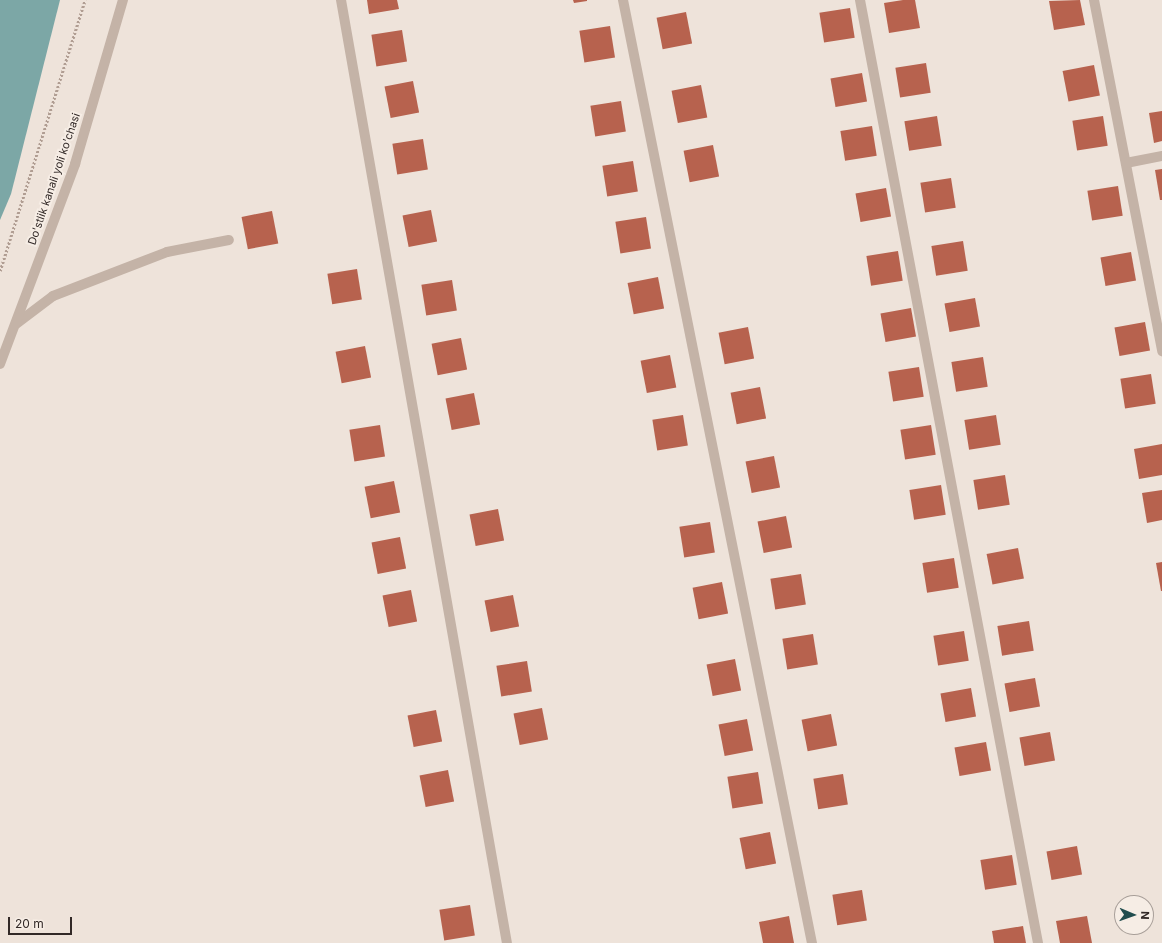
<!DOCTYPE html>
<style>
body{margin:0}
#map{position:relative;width:1162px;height:943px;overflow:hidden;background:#eee3da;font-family:Inter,sans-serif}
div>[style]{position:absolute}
.water>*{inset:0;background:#7ca7a6}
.building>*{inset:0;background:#b7624e;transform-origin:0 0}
.path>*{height:2.5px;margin-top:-1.25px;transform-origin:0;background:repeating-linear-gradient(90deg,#b09d92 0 2px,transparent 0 4px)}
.minor>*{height:10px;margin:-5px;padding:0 5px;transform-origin:5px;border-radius:5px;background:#c4b3a7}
span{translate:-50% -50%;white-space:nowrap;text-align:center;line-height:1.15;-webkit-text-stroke:4px #f6ede5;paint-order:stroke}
.street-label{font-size:11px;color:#322927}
.north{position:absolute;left:1114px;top:895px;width:40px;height:40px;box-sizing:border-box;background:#f6ede5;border:1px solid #a89f99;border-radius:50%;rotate:92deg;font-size:11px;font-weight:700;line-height:16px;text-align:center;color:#322927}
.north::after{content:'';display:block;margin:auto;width:14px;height:18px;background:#214d4e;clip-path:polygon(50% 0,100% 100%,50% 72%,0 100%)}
.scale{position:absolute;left:8px;top:917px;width:64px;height:18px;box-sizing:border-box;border:2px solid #322927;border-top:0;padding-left:5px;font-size:12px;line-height:14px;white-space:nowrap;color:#322927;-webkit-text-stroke:3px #f6ede5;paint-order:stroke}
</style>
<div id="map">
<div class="water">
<i style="clip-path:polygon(0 0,60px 0,11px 194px,0 220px)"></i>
</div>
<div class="building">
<i style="clip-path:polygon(367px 0,397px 0,399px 9px,369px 14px)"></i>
<i style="clip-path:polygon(573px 0,587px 0,587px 1px,574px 3px)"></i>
<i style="clip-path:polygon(903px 0,915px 0,920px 28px,889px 33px,884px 3px)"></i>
<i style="clip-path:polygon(1080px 0,1085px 25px,1054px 30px,1049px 1px)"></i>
<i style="left:850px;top:8px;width:30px;height:31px;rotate:81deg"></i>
<i style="left:686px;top:12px;width:32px;height:30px;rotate:79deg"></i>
<i style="left:610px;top:26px;width:32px;height:31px;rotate:81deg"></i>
<i style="left:402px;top:30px;width:32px;height:31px;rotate:81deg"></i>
<i style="left:926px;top:63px;width:30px;height:31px;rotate:81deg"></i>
<i style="left:1094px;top:65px;width:31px;height:32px;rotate:79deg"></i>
<i style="left:862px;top:73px;width:29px;height:32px;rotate:80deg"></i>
<i style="left:413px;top:81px;width:32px;height:29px;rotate:79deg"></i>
<i style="left:701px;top:85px;width:33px;height:30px;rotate:79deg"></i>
<i style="left:621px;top:101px;width:31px;height:31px;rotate:81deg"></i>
<i style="clip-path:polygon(1162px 111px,1162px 141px,1154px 143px,1149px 113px)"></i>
<i style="left:937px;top:116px;width:30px;height:33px;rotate:81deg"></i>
<i style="left:1103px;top:116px;width:30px;height:31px;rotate:81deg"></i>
<i style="left:872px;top:126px;width:30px;height:32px;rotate:81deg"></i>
<i style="left:423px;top:139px;width:31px;height:31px;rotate:81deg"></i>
<i style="left:713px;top:145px;width:32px;height:30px;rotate:79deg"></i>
<i style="left:633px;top:161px;width:31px;height:31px;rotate:81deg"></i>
<i style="clip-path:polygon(1162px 169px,1162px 200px,1160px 200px,1155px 170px)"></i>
<i style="left:951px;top:178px;width:30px;height:31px;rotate:81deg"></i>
<i style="left:1118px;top:186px;width:30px;height:31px;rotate:81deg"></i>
<i style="left:886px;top:188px;width:29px;height:31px;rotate:80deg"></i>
<i style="left:431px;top:210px;width:32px;height:29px;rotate:79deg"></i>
<i style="left:272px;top:211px;width:33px;height:31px;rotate:79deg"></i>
<i style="left:646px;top:217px;width:32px;height:31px;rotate:81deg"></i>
<i style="left:963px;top:241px;width:30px;height:32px;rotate:81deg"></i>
<i style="left:898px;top:251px;width:30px;height:32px;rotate:81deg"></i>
<i style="left:1131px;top:252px;width:29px;height:31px;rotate:80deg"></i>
<i style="left:357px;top:269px;width:31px;height:30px;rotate:81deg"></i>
<i style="left:658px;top:277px;width:32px;height:31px;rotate:79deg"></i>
<i style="left:452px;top:280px;width:31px;height:31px;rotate:81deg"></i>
<i style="left:975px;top:298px;width:29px;height:31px;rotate:80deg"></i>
<i style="left:911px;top:308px;width:29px;height:31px;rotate:80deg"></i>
<i style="left:1145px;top:322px;width:29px;height:31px;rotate:80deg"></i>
<i style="left:748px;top:327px;width:32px;height:30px;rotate:79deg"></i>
<i style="left:461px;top:338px;width:32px;height:30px;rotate:79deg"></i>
<i style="left:365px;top:346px;width:32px;height:30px;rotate:79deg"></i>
<i style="left:670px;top:355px;width:33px;height:30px;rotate:79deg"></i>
<i style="left:983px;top:357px;width:30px;height:32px;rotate:81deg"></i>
<i style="left:919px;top:367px;width:30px;height:31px;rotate:81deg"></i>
<i style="left:1151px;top:374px;width:30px;height:31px;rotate:81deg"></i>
<i style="left:760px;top:387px;width:32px;height:30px;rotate:79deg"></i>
<i style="left:474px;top:393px;width:32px;height:29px;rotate:79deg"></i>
<i style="left:683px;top:415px;width:31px;height:31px;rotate:81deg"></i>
<i style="left:996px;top:415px;width:30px;height:32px;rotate:81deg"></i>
<i style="left:380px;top:425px;width:32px;height:31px;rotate:81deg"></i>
<i style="left:931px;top:425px;width:30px;height:31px;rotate:81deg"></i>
<i style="clip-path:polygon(1162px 444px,1162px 475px,1139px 479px,1134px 449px)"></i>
<i style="left:774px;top:456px;width:32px;height:29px;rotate:79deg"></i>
<i style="left:1005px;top:475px;width:30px;height:32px;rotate:81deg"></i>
<i style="left:394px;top:481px;width:32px;height:30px;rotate:79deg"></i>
<i style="left:941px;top:485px;width:30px;height:32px;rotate:81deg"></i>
<i style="clip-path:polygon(1162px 490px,1162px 520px,1147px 523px,1142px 493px)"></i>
<i style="left:498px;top:509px;width:32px;height:29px;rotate:79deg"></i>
<i style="left:786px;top:516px;width:32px;height:29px;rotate:79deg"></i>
<i style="left:710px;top:522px;width:31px;height:31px;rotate:81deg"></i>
<i style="left:400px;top:537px;width:32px;height:29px;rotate:79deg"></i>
<i style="left:1018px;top:548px;width:31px;height:32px;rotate:79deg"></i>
<i style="left:954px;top:558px;width:30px;height:32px;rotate:81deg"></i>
<i style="clip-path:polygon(1162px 562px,1162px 591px,1161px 591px,1156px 563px)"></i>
<i style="left:801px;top:574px;width:31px;height:31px;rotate:81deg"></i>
<i style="left:722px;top:582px;width:32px;height:30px;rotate:79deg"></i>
<i style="left:411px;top:590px;width:32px;height:29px;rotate:79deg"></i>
<i style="left:513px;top:595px;width:32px;height:29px;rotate:79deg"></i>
<i style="left:1029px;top:621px;width:30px;height:32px;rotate:81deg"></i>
<i style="left:964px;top:631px;width:30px;height:31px;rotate:81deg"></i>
<i style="left:813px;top:634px;width:31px;height:31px;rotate:81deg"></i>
<i style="left:735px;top:659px;width:32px;height:29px;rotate:79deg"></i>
<i style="left:527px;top:661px;width:31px;height:31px;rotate:81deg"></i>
<i style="left:1035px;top:678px;width:29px;height:31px;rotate:80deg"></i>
<i style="left:971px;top:688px;width:29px;height:31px;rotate:80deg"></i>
<i style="left:542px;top:708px;width:32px;height:29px;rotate:79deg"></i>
<i style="left:436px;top:710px;width:32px;height:29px;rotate:79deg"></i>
<i style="left:831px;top:714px;width:32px;height:30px;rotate:79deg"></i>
<i style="left:747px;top:719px;width:32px;height:29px;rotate:79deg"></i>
<i style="left:1050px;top:732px;width:29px;height:31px;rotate:80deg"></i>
<i style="left:986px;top:742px;width:29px;height:32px;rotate:80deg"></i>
<i style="left:448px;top:770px;width:32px;height:29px;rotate:79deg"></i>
<i style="left:758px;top:772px;width:32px;height:31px;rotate:81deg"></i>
<i style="left:843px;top:774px;width:31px;height:30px;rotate:81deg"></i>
<i style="left:770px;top:832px;width:32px;height:31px;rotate:79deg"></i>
<i style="left:1077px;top:846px;width:29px;height:31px;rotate:80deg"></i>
<i style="left:1012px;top:855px;width:30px;height:32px;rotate:81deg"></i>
<i style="left:862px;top:890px;width:31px;height:30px;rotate:81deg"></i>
<i style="left:470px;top:905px;width:31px;height:31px;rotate:81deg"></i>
<i style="clip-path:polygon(789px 916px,794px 943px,763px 943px,759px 922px)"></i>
<i style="clip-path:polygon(1087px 916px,1092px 943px,1060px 943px,1056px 921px)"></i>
<i style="clip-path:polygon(1023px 926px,1026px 943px,994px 943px,992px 931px)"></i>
</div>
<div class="path">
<i style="left:0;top:271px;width:284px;rotate:-72.6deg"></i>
</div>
<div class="minor">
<i style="left:341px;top:0;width:957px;rotate:80.02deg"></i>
<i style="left:623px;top:0;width:962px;rotate:78.67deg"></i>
<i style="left:860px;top:0;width:960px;rotate:79.31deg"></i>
<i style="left:1094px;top:0;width:358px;rotate:79deg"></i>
<i style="left:1126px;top:163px;width:37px;rotate:-11deg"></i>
<i style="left:16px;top:324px;width:46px;rotate:-37.1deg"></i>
<i style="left:53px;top:296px;width:122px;rotate:-21.1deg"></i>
<i style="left:167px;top:252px;width:63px;rotate:-11deg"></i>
<i style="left:0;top:364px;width:214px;rotate:-69.4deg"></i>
<i style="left:75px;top:164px;width:171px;rotate:-73.7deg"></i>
</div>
<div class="street-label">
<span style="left:54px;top:179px;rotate:-71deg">Do'stlik kanali yoli ko'chasi</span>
</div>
<div class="north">N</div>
<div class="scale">20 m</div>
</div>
